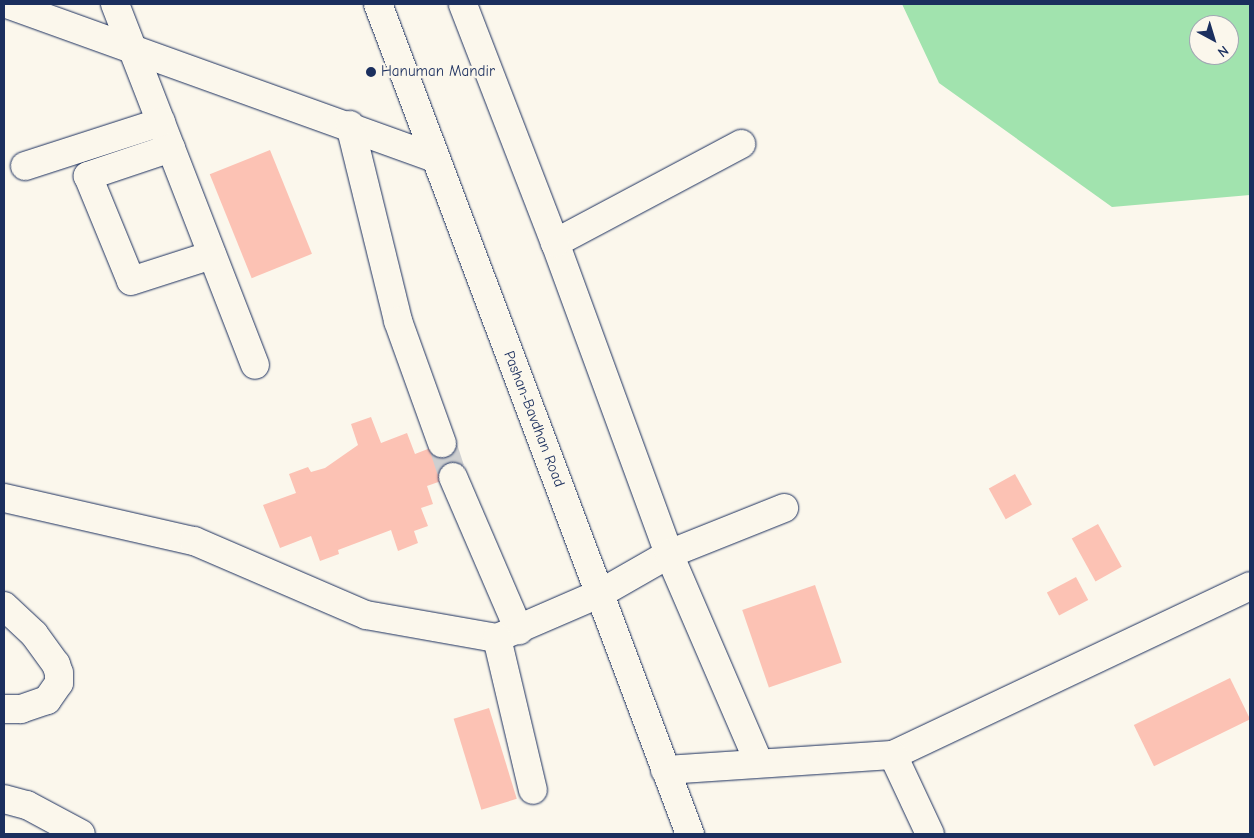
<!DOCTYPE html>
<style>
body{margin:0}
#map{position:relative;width:1254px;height:838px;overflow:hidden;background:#fbf7ec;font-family:"Comic Neue",sans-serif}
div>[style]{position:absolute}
.green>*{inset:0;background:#a1e3ae}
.building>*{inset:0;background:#fcc2b4;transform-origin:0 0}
.minor-tunnel>*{height:28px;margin-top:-14px;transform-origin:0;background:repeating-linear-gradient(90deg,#cecfd0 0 28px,transparent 0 42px)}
.roads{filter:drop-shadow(0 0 1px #1b2f5e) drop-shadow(0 0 1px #1b2f5e)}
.minor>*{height:28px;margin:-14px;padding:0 14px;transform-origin:14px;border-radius:14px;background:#fbf7ec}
.major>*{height:28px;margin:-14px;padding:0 14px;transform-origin:14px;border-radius:14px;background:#fbf7ec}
.dots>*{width:14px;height:14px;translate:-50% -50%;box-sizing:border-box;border:2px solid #fbf7ec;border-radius:50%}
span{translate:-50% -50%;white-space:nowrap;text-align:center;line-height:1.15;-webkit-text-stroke:4.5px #fbf7ec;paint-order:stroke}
.poi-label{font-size:15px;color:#1b2f5e}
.left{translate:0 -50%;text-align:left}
.street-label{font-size:15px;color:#1b2f5e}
.frame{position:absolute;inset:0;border:5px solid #1b2f5e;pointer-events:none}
.north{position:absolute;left:1189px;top:15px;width:50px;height:50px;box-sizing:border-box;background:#fbf7ec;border:1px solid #a1a7b3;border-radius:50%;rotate:141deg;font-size:14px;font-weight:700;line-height:20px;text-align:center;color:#1b2f5e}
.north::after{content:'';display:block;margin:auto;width:18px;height:22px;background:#1b2f5e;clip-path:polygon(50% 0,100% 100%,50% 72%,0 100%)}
</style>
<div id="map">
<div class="green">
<i style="clip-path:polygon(evenodd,902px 4px,1250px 4px,1250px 195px,1112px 207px,939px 83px,902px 4px,1199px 25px,1229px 25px,1229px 55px,1199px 55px,1199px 25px)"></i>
</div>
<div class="building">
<i style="left:270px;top:150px;width:112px;height:65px;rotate:68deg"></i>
<i style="clip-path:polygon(371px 417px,381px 443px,407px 433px,415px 454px,451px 440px,464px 473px,427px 486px,433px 504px,421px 508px,428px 526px,414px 531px,418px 543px,398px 551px,391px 530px,338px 550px,339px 554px,320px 561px,311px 536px,280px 548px,263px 505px,296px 493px,289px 474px,308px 467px,311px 472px,325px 468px,358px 445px,351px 424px)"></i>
<i style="left:1015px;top:474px;width:35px;height:30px;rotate:61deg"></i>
<i style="left:1098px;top:524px;width:49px;height:30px;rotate:61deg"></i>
<i style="left:1076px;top:577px;width:26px;height:33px;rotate:62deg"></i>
<i style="left:815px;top:585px;width:82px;height:77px;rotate:71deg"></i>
<i style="left:1230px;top:678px;width:46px;height:107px;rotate:64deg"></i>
<i style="left:489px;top:708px;width:95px;height:37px;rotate:73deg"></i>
</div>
<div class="minor-tunnel">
<i style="left:442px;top:443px;width:36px;rotate:72deg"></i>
</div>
<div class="roads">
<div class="minor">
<i style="left:7px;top:4px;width:454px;rotate:19.8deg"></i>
<i style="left:115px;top:4px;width:387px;rotate:68.8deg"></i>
<i style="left:350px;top:125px;width:202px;rotate:76.2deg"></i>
<i style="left:398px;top:321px;width:130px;rotate:70.2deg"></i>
<i style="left:171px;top:148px;width:88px;rotate:161.4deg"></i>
<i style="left:88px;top:176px;width:113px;rotate:67.7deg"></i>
<i style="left:131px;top:281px;width:85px;rotate:-17.8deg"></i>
<i style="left:25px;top:166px;width:143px;rotate:-17.9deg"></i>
<i style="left:555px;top:243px;width:211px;rotate:-28deg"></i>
<i style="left:453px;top:477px;width:167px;rotate:66.7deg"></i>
<i style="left:4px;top:498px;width:195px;rotate:12.8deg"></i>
<i style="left:194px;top:541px;width:187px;rotate:23.3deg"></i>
<i style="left:366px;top:615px;width:133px;rotate:10deg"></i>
<i style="left:497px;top:638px;width:113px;rotate:-23.4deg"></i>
<i style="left:601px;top:593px;width:78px;rotate:-29.8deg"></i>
<i style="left:669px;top:554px;width:331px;rotate:-110.1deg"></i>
<i style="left:555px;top:243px;width:256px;rotate:-111.1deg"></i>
<i style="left:4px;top:606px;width:41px;rotate:43deg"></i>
<i style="left:34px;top:634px;width:37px;rotate:54deg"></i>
<i style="left:56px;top:664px;width:9px;rotate:72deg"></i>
<i style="left:59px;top:673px;width:10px;rotate:90deg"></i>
<i style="left:59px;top:683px;width:21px;rotate:125deg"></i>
<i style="left:47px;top:700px;width:28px;rotate:161deg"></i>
<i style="left:21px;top:709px;width:17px;rotate:180deg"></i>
<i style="left:497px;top:638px;width:156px;rotate:76.7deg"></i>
<i style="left:893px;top:755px;width:395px;rotate:-25.3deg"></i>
<i style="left:759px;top:763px;width:228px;rotate:-113.3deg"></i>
<i style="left:669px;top:554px;width:124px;rotate:-21.8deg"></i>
<i style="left:665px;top:770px;width:228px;rotate:-3.8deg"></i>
<i style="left:893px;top:755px;width:87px;rotate:64.9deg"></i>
<i style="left:4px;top:799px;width:24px;rotate:15deg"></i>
<i style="left:27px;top:805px;width:61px;rotate:28.2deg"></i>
</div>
<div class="major">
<i style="left:378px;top:4px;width:887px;rotate:69.4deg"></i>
</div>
</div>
<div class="dots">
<i style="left:371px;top:72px;background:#1b2f5e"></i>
</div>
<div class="poi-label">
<span class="left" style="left:381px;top:72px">Hanuman Mandir</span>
</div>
<div class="street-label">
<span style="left:534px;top:419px;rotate:69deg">Pashan-Bavdhan Road</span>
</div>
<div class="frame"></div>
<div class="north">N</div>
</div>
